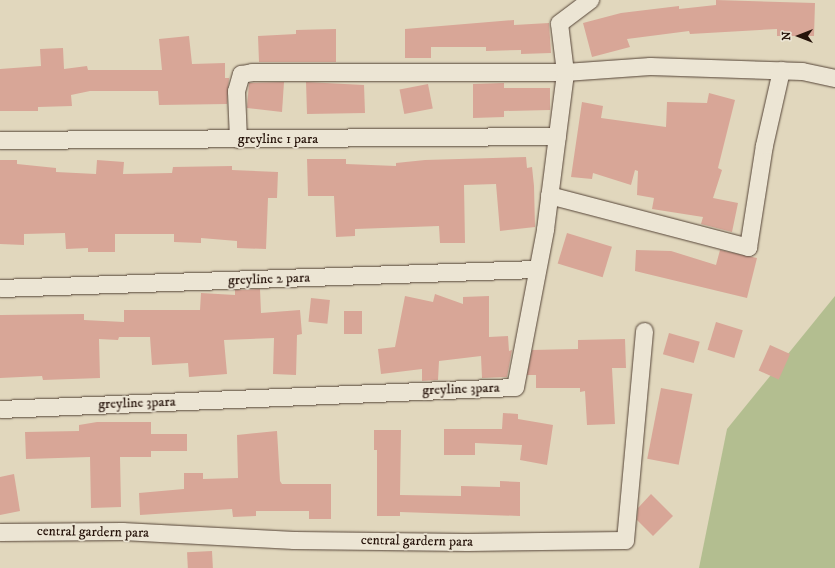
<!DOCTYPE html>
<style>
body{margin:0}
#map{position:relative;width:835px;height:568px;overflow:hidden;background:#e1d7bd;font-family:"IM FELL DW Pica",serif}
div>[style]{position:absolute}
.green>*{inset:0;background:#b3be90}
.building>*{inset:0;background:#d8a697;transform-origin:0 0}
.roads{filter:drop-shadow(0 0 1px #554437) drop-shadow(0 0 1px #554437)}
.street>*{height:17px;margin:-8.5px;padding:0 8.5px;transform-origin:8.5px;border-radius:8.5px;background:#ece5d4}
span{translate:-50% -50%;white-space:nowrap;text-align:center;line-height:1.15;-webkit-text-stroke:3.5px #ece5d4;paint-order:stroke}
.street-label{font-size:14px;color:#26130a}
.north{position:absolute;left:779px;top:16px;width:40px;height:40px;-webkit-text-stroke:3px #ece5d4;paint-order:stroke;rotate:270deg;font-size:11px;font-weight:700;line-height:16px;text-align:center;color:#26130a}
.north::after{content:'';display:block;margin:auto;width:14px;height:18px;background:#26130a;clip-path:polygon(50% 0,100% 100%,50% 72%,0 100%)}
</style>
<div id="map">
<div class="green">
<i style="clip-path:polygon(835px 296px,835px 568px,699px 568px,727px 429px)"></i>
</div>
<div class="building">
<i style="clip-path:polygon(716px 0,815px 3px,814px 36px,777px 36px,777px 29px,690px 34px,689px 31px,627px 39px,630px 47px,592px 57px,583px 23px,621px 13px,679px 6px,679px 9px,716px 5px)"></i>
<i style="clip-path:polygon(514px 20px,514px 25px,549px 23px,551px 53px,521px 54px,521px 50px,486px 51px,486px 47px,431px 47px,431px 58px,405px 58px,405px 29px)"></i>
<i style="clip-path:polygon(336px 29px,336px 62px,259px 62px,258px 36px,296px 34px,296px 30px)"></i>
<i style="clip-path:polygon(189px 36px,192px 64px,225px 63px,225px 78px,229px 78px,227px 104px,159px 105px,158px 91px,90px 91px,71px 95px,72px 106px,38px 107px,38px 111px,0 111px,0 69px,41px 66px,40px 49px,63px 48px,64px 69px,87px 66px,88px 70px,162px 70px,159px 39px)"></i>
<i style="clip-path:polygon(284px 82px,282px 112px,247px 108px,249px 83px)"></i>
<i style="clip-path:polygon(306px 82px,364px 85px,365px 113px,307px 114px)"></i>
<i style="clip-path:polygon(504px 83px,504px 88px,550px 88px,550px 110px,504px 111px,504px 117px,473px 118px,473px 84px)"></i>
<i style="left:428px;top:84px;width:25px;height:29px;rotate:79deg"></i>
<i style="clip-path:polygon(709px 93px,735px 100px,718px 168px,722px 170px,713px 198px,738px 203px,732px 232px,701px 224px,703px 217px,652px 209px,654px 198px,637px 195px,638px 171px,635px 170px,631px 185px,593px 173px,592px 179px,571px 177px,582px 102px,603px 106px,601px 118px,666px 127px,667px 102px,707px 103px)"></i>
<i style="clip-path:polygon(526px 157px,527px 168px,532px 167px,534px 186px,535px 227px,500px 231px,496px 184px,464px 185px,465px 243px,440px 243px,439px 226px,355px 229px,355px 236px,336px 237px,334px 196px,308px 196px,307px 159px,346px 159px,346px 164px,396px 166px,396px 163px,425px 160px)"></i>
<i style="clip-path:polygon(0 160px,17px 160px,17px 164px,56px 168px,56px 172px,96px 174px,97px 160px,124px 162px,123px 174px,172px 173px,173px 167px,232px 166px,232px 170px,278px 172px,277px 198px,268px 198px,266px 249px,237px 248px,237px 241px,201px 238px,201px 243px,174px 242px,174px 234px,115px 234px,115px 252px,88px 252px,88px 248px,66px 249px,65px 233px,24px 234px,24px 245px,0 244px)"></i>
<i style="left:567px;top:233px;width:47px;height:32px;rotate:17deg"></i>
<i style="clip-path:polygon(636px 250px,671px 251px,716px 265px,720px 250px,757px 258px,747px 298px,635px 271px)"></i>
<i style="clip-path:polygon(260px 289px,261px 313px,300px 310px,302px 334px,297px 335px,296px 375px,273px 374px,274px 338px,224px 340px,227px 374px,189px 377px,188px 363px,152px 365px,150px 337px,119px 337px,118px 340px,99px 339px,100px 378px,43px 380px,42px 376px,0 378px,0 315px,84px 314px,84px 320px,124px 322px,124px 310px,200px 310px,201px 293px,235px 295px,235px 290px)"></i>
<i style="clip-path:polygon(435px 294px,463px 304px,463px 297px,489px 296px,489px 337px,508px 336px,509px 351px,512px 350px,507px 377px,482px 378px,481px 356px,439px 361px,438px 380px,422px 381px,422px 369px,381px 374px,378px 349px,395px 347px,405px 296px,433px 302px)"></i>
<i style="left:311px;top:298px;width:19px;height:24px;rotate:6deg"></i>
<i style="left:344px;top:311px;width:18px;height:23px"></i>
<i style="left:716px;top:322px;width:28px;height:29px;rotate:17deg"></i>
<i style="left:669px;top:333px;width:32px;height:22px;rotate:16deg"></i>
<i style="clip-path:polygon(625px 339px,626px 368px,612px 368px,615px 424px,587px 425px,585px 391px,580px 392px,580px 388px,536px 388px,536px 375px,527px 375px,532px 350px,578px 349px,578px 340px)"></i>
<i style="left:770px;top:345px;width:22px;height:28px;rotate:24deg"></i>
<i style="left:661px;top:388px;width:32px;height:72px;rotate:11deg"></i>
<i style="clip-path:polygon(503px 413px,518px 414px,518px 419px,553px 425px,547px 465px,520px 460px,522px 445px,475px 443px,475px 455px,444px 455px,444px 429px,502px 429px)"></i>
<i style="clip-path:polygon(97px 422px,151px 422px,151px 434px,187px 434px,187px 451px,151px 451px,151px 457px,120px 457px,121px 507px,91px 508px,90px 457px,26px 459px,25px 432px,79px 431px,79px 425px)"></i>
<i style="clip-path:polygon(374px 430px,401px 430px,400px 495px,461px 496px,461px 486px,500px 487px,500px 481px,520px 482px,520px 516px,400px 512px,400px 516px,377px 516px,377px 450px,374px 450px)"></i>
<i style="clip-path:polygon(277px 431px,280px 481px,282px 484px,331px 484px,331px 519px,309px 519px,309px 511px,256px 511px,256px 516px,233px 517px,232px 509px,140px 515px,139px 493px,184px 489px,184px 473px,203px 473px,203px 479px,238px 478px,237px 435px)"></i>
<i style="clip-path:polygon(14px 474px,20px 511px,0 515px,0 477px)"></i>
<i style="clip-path:polygon(651px 494px,673px 516px,653px 536px,637px 520px,638px 508px)"></i>
<i style="left:212px;top:551px;width:17px;height:25px;rotate:87deg"></i>
</div>
<div class="roads">
<div class="street">
<i style="left:238px;top:139px;width:48px;rotate:-92.4deg"></i>
<i style="left:236px;top:91px;width:18px;rotate:-74deg"></i>
<i style="left:241px;top:74px;width:11px;rotate:-10deg"></i>
<i style="left:252px;top:72px;width:313px"></i>
<i style="left:565px;top:72px;width:85px;rotate:-4deg"></i>
<i style="left:650px;top:66px;width:152px;rotate:1.9deg"></i>
<i style="left:802px;top:71px;width:34px;rotate:12deg"></i>
<i style="left:0;top:140px;width:557px;rotate:-0.41deg"></i>
<i style="left:549px;top:195px;width:206px;rotate:14.6deg"></i>
<i style="left:748px;top:247px;width:103px;rotate:-81.1deg"></i>
<i style="left:764px;top:145px;width:77px;rotate:-77.2deg"></i>
<i style="left:0;top:288px;width:537px;rotate:-2.03deg"></i>
<i style="left:0;top:409px;width:515px;rotate:-2.45deg"></i>
<i style="left:515px;top:387px;width:161px;rotate:-79.2deg"></i>
<i style="left:545px;top:229px;width:158px;rotate:-82.7deg"></i>
<i style="left:565px;top:72px;width:49px;rotate:-97deg"></i>
<i style="left:559px;top:23px;width:39px;rotate:-37deg"></i>
<i style="left:0;top:532px;width:122px;rotate:-0.5deg"></i>
<i style="left:122px;top:531px;width:172px;rotate:3deg"></i>
<i style="left:294px;top:540px;width:173px;rotate:0.7deg"></i>
<i style="left:467px;top:542px;width:158px;rotate:-0.7deg"></i>
<i style="left:625px;top:540px;width:210px;rotate:-84.8deg"></i>
</div>
</div>
<div class="street-label">
<span style="left:278px;top:139px">greyline 1 para</span>
<span style="left:269px;top:279px;rotate:-2deg">greyline 2 para</span>
<span style="left:461px;top:389px;rotate:-2deg">greyline 3para</span>
<span style="left:137px;top:403px;rotate:-2deg">greyline 3para</span>
<span style="left:93px;top:532px;rotate:1deg">central gardern para</span>
<span style="left:417px;top:541px;rotate:1deg">central gardern para</span>
</div>
<div class="north">N</div>
</div>
